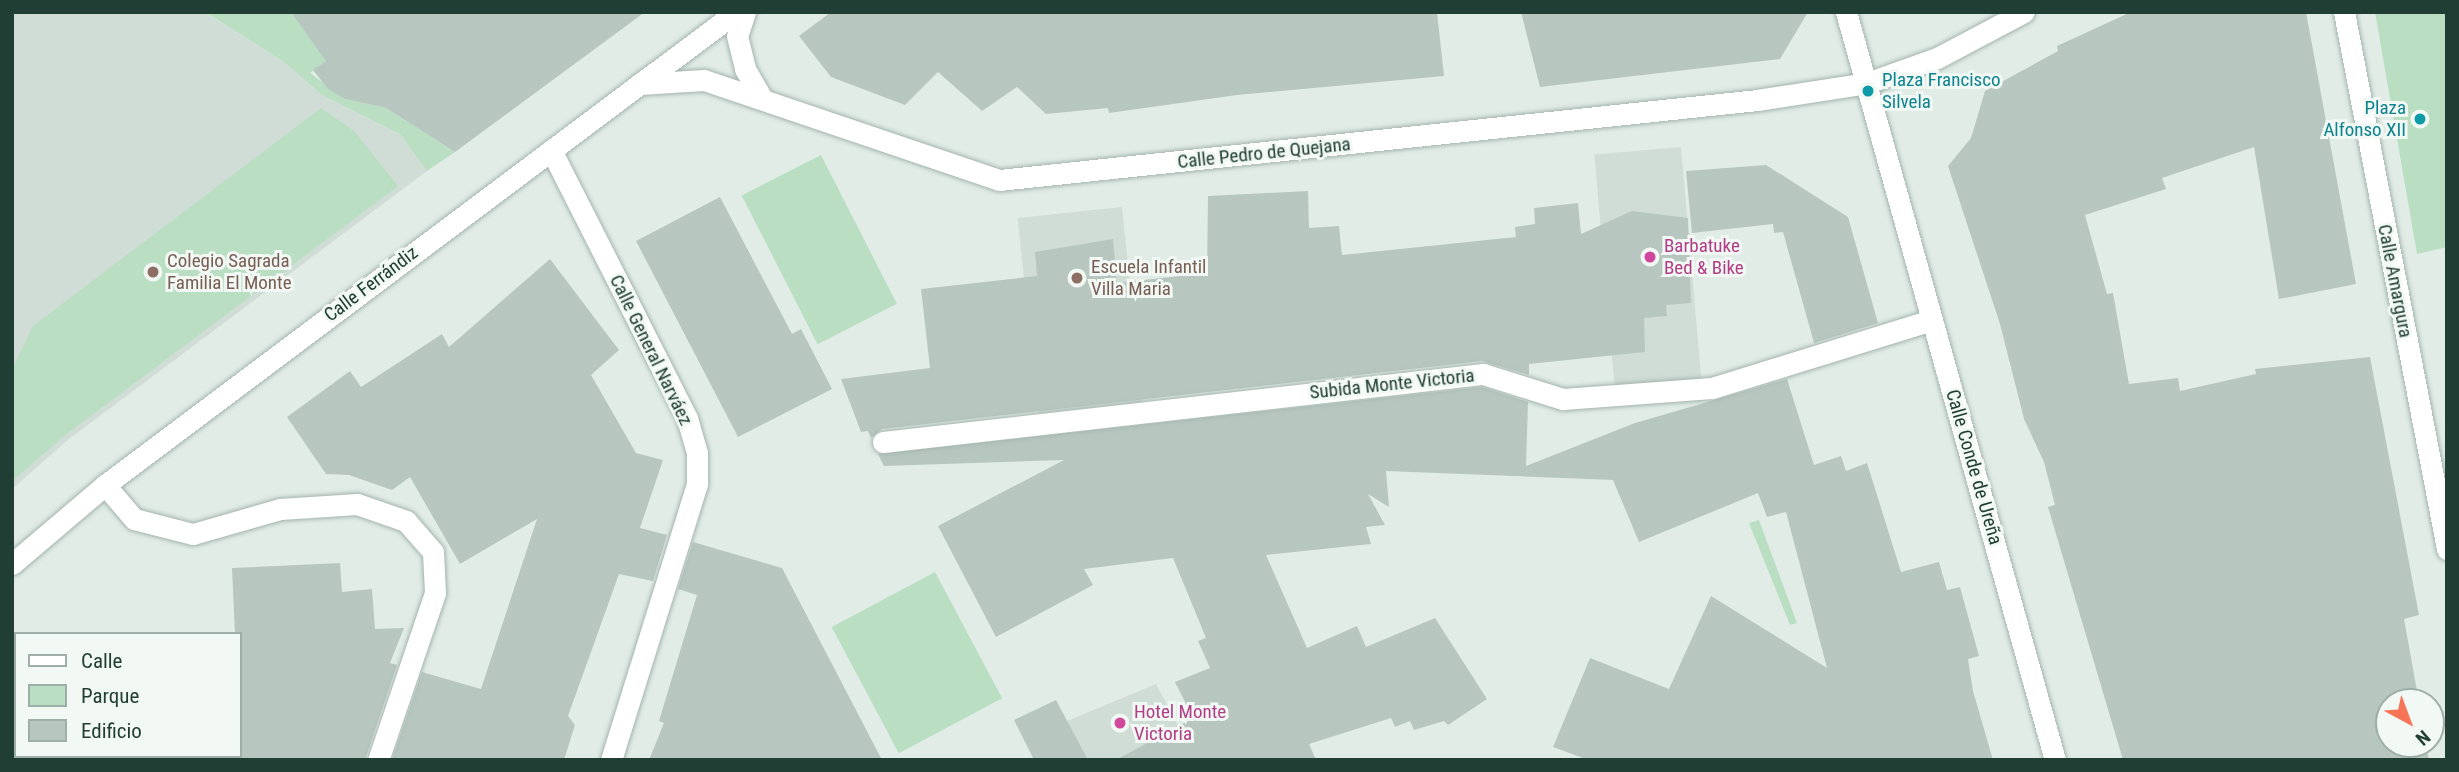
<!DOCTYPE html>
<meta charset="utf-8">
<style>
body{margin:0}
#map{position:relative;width:2459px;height:772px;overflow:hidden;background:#e1ece7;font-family:"Roboto Condensed",sans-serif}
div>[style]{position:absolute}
.built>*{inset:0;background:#d0dcd6;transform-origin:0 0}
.green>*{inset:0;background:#badec2;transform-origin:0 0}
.building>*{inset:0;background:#b7c7c0}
.roads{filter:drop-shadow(0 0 2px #a4b4ae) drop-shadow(0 0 2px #a4b4ae)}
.minor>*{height:21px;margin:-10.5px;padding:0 10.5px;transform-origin:10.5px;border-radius:10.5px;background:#fff}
.tertiary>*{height:21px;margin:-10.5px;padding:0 10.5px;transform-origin:10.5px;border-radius:10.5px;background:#fff}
.secondary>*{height:21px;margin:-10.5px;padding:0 10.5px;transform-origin:10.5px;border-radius:10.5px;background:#fff}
.dots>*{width:19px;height:19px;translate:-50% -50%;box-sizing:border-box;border:4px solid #f2f9f5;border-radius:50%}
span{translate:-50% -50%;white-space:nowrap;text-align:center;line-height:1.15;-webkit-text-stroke:6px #f2f9f5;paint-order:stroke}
.culture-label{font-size:19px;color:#0d838f}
.left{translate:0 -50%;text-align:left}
.right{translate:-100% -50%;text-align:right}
.street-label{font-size:19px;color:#213e35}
.hotel-label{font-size:19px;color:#b23c85}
.education-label{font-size:19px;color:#785e54}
.frame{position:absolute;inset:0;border:14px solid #213e35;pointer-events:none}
.legend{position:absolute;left:14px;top:632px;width:228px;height:126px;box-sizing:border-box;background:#f2f9f5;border:2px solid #9eaea8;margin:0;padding:9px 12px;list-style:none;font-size:21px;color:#213e35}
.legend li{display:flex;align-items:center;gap:14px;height:35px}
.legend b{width:35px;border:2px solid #9eaea8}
.north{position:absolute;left:2375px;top:688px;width:70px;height:70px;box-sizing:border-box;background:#f2f9f5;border:2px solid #9eaea8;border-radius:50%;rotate:139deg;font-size:19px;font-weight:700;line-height:28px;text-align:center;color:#213e35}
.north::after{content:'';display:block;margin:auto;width:24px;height:32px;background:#f67556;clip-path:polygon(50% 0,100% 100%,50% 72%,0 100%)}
</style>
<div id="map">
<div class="built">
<i style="clip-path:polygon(12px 12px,204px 12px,284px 62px,322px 95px,400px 134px,427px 171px,69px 439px,12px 489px)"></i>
<i style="left:1681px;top:147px;width:234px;height:87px;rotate:85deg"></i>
<i style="left:1122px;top:207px;width:196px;height:105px;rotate:84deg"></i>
<i style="clip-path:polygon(1156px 684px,1196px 760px,1035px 760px,1067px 721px)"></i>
</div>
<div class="green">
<i style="clip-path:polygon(205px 12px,392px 12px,310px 73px,345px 99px,386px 108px,455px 152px,427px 171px,400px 134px,322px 95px,284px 62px)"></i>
<i style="clip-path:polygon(2375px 12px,2447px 12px,2447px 247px,2417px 254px)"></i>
<i style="clip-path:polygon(321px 108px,354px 131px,398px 186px,64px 436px,12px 481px,12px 370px,33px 326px)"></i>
<i style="left:821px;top:155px;width:167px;height:89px;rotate:63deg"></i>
<i style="clip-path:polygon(1759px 520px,1797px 623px,1790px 625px,1749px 523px)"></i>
<i style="left:935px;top:572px;width:143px;height:117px;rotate:62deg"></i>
</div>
<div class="building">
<i style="clip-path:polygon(291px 12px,645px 12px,455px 152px,386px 108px,345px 99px,328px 89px,313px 70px,326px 61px)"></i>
<i style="clip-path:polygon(831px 12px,1437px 12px,1444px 76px,1237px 95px,1109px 113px,1108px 108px,1046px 114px,1017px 87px,982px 111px,938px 72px,905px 105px,831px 77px,799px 36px)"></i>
<i style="clip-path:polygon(1521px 12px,1808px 12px,1780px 59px,1540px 87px)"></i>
<i style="clip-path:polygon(2131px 12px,2306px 12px,2356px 284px,2279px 299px,2254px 147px,2162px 178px,2166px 189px,2085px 215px,2107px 294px,2113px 293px,2129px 384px,2178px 378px,2180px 391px,2256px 374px,2255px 369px,2370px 357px,2419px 615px,2404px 619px,2419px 702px,2389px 702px,2389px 744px,2426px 744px,2429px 760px,2123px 760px,2048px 507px,2055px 505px,2044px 462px,2024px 419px,2000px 324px,1948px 166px,1971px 138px,1985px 91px,2058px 51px,2057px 46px)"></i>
<i style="clip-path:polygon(1766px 165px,1848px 217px,1878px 323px,1814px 343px,1783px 232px,1774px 233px,1773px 224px,1692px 233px,1686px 171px)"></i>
<i style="clip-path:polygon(1308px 191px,1309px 228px,1339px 226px,1342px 255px,1516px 237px,1515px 227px,1535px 224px,1534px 208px,1578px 203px,1581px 234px,1632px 211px,1688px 218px,1691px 303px,1666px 305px,1667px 316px,1644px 318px,1645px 352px,1529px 364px,1529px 375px,1482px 361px,882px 429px,871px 438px,868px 431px,861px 432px,841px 379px,930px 368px,921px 289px,1037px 276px,1035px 252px,1113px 239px,1117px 283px,1207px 273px,1208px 196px)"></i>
<i style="clip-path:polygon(720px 197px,792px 334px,801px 329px,832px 389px,738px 437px,636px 241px)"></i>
<i style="clip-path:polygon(550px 259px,619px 350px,591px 375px,636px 453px,663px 460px,640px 528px,667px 535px,653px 581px,619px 574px,568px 716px,575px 725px,564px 760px,392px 760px,422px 672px,481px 689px,537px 519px,460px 564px,410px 477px,392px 490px,349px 475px,326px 474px,287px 417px,350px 371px,361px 387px,442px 334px,449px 347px)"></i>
<i style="clip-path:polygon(1787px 379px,1814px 465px,1841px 456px,1846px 471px,1867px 463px,1901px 572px,1939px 562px,1947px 590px,1960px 587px,1979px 656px,1968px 659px,1973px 691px,1993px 760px,1588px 760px,1553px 747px,1590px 658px,1669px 689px,1711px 596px,1827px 668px,1786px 512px,1767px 517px,1758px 493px,1639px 542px,1613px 480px,1386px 471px,1389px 507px,1368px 494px,1385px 525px,1366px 527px,1371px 544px,1266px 555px,1307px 648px,1357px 626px,1366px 647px,1435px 618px,1487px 699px,1448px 725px,1444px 721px,1414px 730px,1410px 721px,1395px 727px,1391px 718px,1309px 744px,1316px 760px,1116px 760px,1193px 718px,1175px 682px,1210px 668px,1198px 641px,1206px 638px,1173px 558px,1084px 569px,1093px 585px,996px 637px,938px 526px,1064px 460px,884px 466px,878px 454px,1482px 387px,1528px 402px,1526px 466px,1635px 423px)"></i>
<i style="clip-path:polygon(693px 542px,782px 568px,882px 760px,649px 760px,664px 723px,659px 721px,697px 595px,678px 589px)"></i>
<i style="clip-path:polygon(340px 563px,342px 592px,372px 589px,375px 629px,404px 628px,390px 663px,397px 665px,365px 760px,240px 760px,240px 634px,235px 634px,232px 568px)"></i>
<i style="clip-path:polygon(1056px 700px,1088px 760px,1034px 760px,1014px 720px)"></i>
</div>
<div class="roads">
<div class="minor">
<i style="left:1846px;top:12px;width:777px;rotate:74.39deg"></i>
<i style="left:2344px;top:12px;width:547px;rotate:79.14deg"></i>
<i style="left:551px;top:150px;width:301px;rotate:63.1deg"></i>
<i style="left:687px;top:418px;width:35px;rotate:74deg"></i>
<i style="left:697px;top:452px;width:32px;rotate:90deg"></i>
<i style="left:697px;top:484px;width:289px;rotate:107.3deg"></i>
<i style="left:883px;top:442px;width:604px;rotate:-6.47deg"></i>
<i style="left:1483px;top:374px;width:84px;rotate:17.4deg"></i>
<i style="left:1563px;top:399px;width:149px;rotate:-4.2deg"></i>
<i style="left:1712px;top:388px;width:230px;rotate:-17.2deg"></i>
<i style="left:105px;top:485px;width:45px;rotate:49.5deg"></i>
<i style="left:134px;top:519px;width:61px;rotate:14.3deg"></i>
<i style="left:193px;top:534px;width:91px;rotate:-16deg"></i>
<i style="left:280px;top:509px;width:77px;rotate:-3.7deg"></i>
<i style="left:357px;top:504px;width:52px;rotate:19.1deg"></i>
<i style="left:406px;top:521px;width:41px;rotate:48.9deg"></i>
<i style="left:433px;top:552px;width:41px;rotate:87.2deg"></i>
<i style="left:435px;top:593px;width:176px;rotate:108.8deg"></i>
</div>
<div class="tertiary">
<i style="left:745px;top:12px;width:25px;rotate:108deg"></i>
<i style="left:737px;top:36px;width:34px;rotate:76deg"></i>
<i style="left:745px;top:69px;width:32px;rotate:60deg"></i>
<i style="left:639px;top:84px;width:65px;rotate:-3.5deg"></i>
<i style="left:704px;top:80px;width:311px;rotate:18.7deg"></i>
<i style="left:999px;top:180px;width:762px;rotate:-6.02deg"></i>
<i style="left:1757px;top:100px;width:111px;rotate:-8.8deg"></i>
<i style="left:1867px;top:83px;width:74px;rotate:-19.7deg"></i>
<i style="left:1937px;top:58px;width:98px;rotate:-27.9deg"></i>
</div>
<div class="secondary">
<i style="left:12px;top:564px;width:122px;rotate:-40.3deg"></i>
<i style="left:105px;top:485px;width:789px;rotate:-36.86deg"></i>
</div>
</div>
<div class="dots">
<i style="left:1868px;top:91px;background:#0f9aa8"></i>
<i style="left:2420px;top:119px;background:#0f9aa8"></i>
<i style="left:1650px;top:257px;background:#d1479c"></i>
<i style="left:153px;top:272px;background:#8d6e63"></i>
<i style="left:1077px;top:278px;background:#8d6e63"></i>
<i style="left:1120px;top:723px;background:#d1479c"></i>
</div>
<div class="culture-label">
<span class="left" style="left:1882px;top:91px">Plaza Francisco<br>Silvela</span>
<span class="right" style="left:2406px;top:119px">Plaza<br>Alfonso XII</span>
</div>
<div class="street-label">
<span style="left:1264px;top:153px;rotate:-6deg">Calle Pedro de Quejana</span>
<span style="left:2395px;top:281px;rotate:79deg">Calle Amargura</span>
<span style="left:371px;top:284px;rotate:-37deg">Calle Ferrándiz</span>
<span style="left:651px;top:350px;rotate:64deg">Calle General Narváez</span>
<span style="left:1392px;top:384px;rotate:-6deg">Subida Monte Victoria</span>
<span style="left:1974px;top:467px;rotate:74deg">Calle Conde de Ureña</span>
</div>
<div class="hotel-label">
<span class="left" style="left:1664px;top:257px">Barbatuke<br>Bed &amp; Bike</span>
<span class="left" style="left:1134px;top:723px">Hotel Monte<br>Victoria</span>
</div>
<div class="education-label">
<span class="left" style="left:167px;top:272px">Colegio Sagrada<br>Familia El Monte</span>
<span class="left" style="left:1091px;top:278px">Escuela Infantil<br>Villa Maria</span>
</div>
<div class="frame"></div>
<ul class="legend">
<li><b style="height:9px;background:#fff"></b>Calle</li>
<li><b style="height:19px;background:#badec2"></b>Parque</li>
<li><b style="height:19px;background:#b7c7c0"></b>Edificio</li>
</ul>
<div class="north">N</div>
</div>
